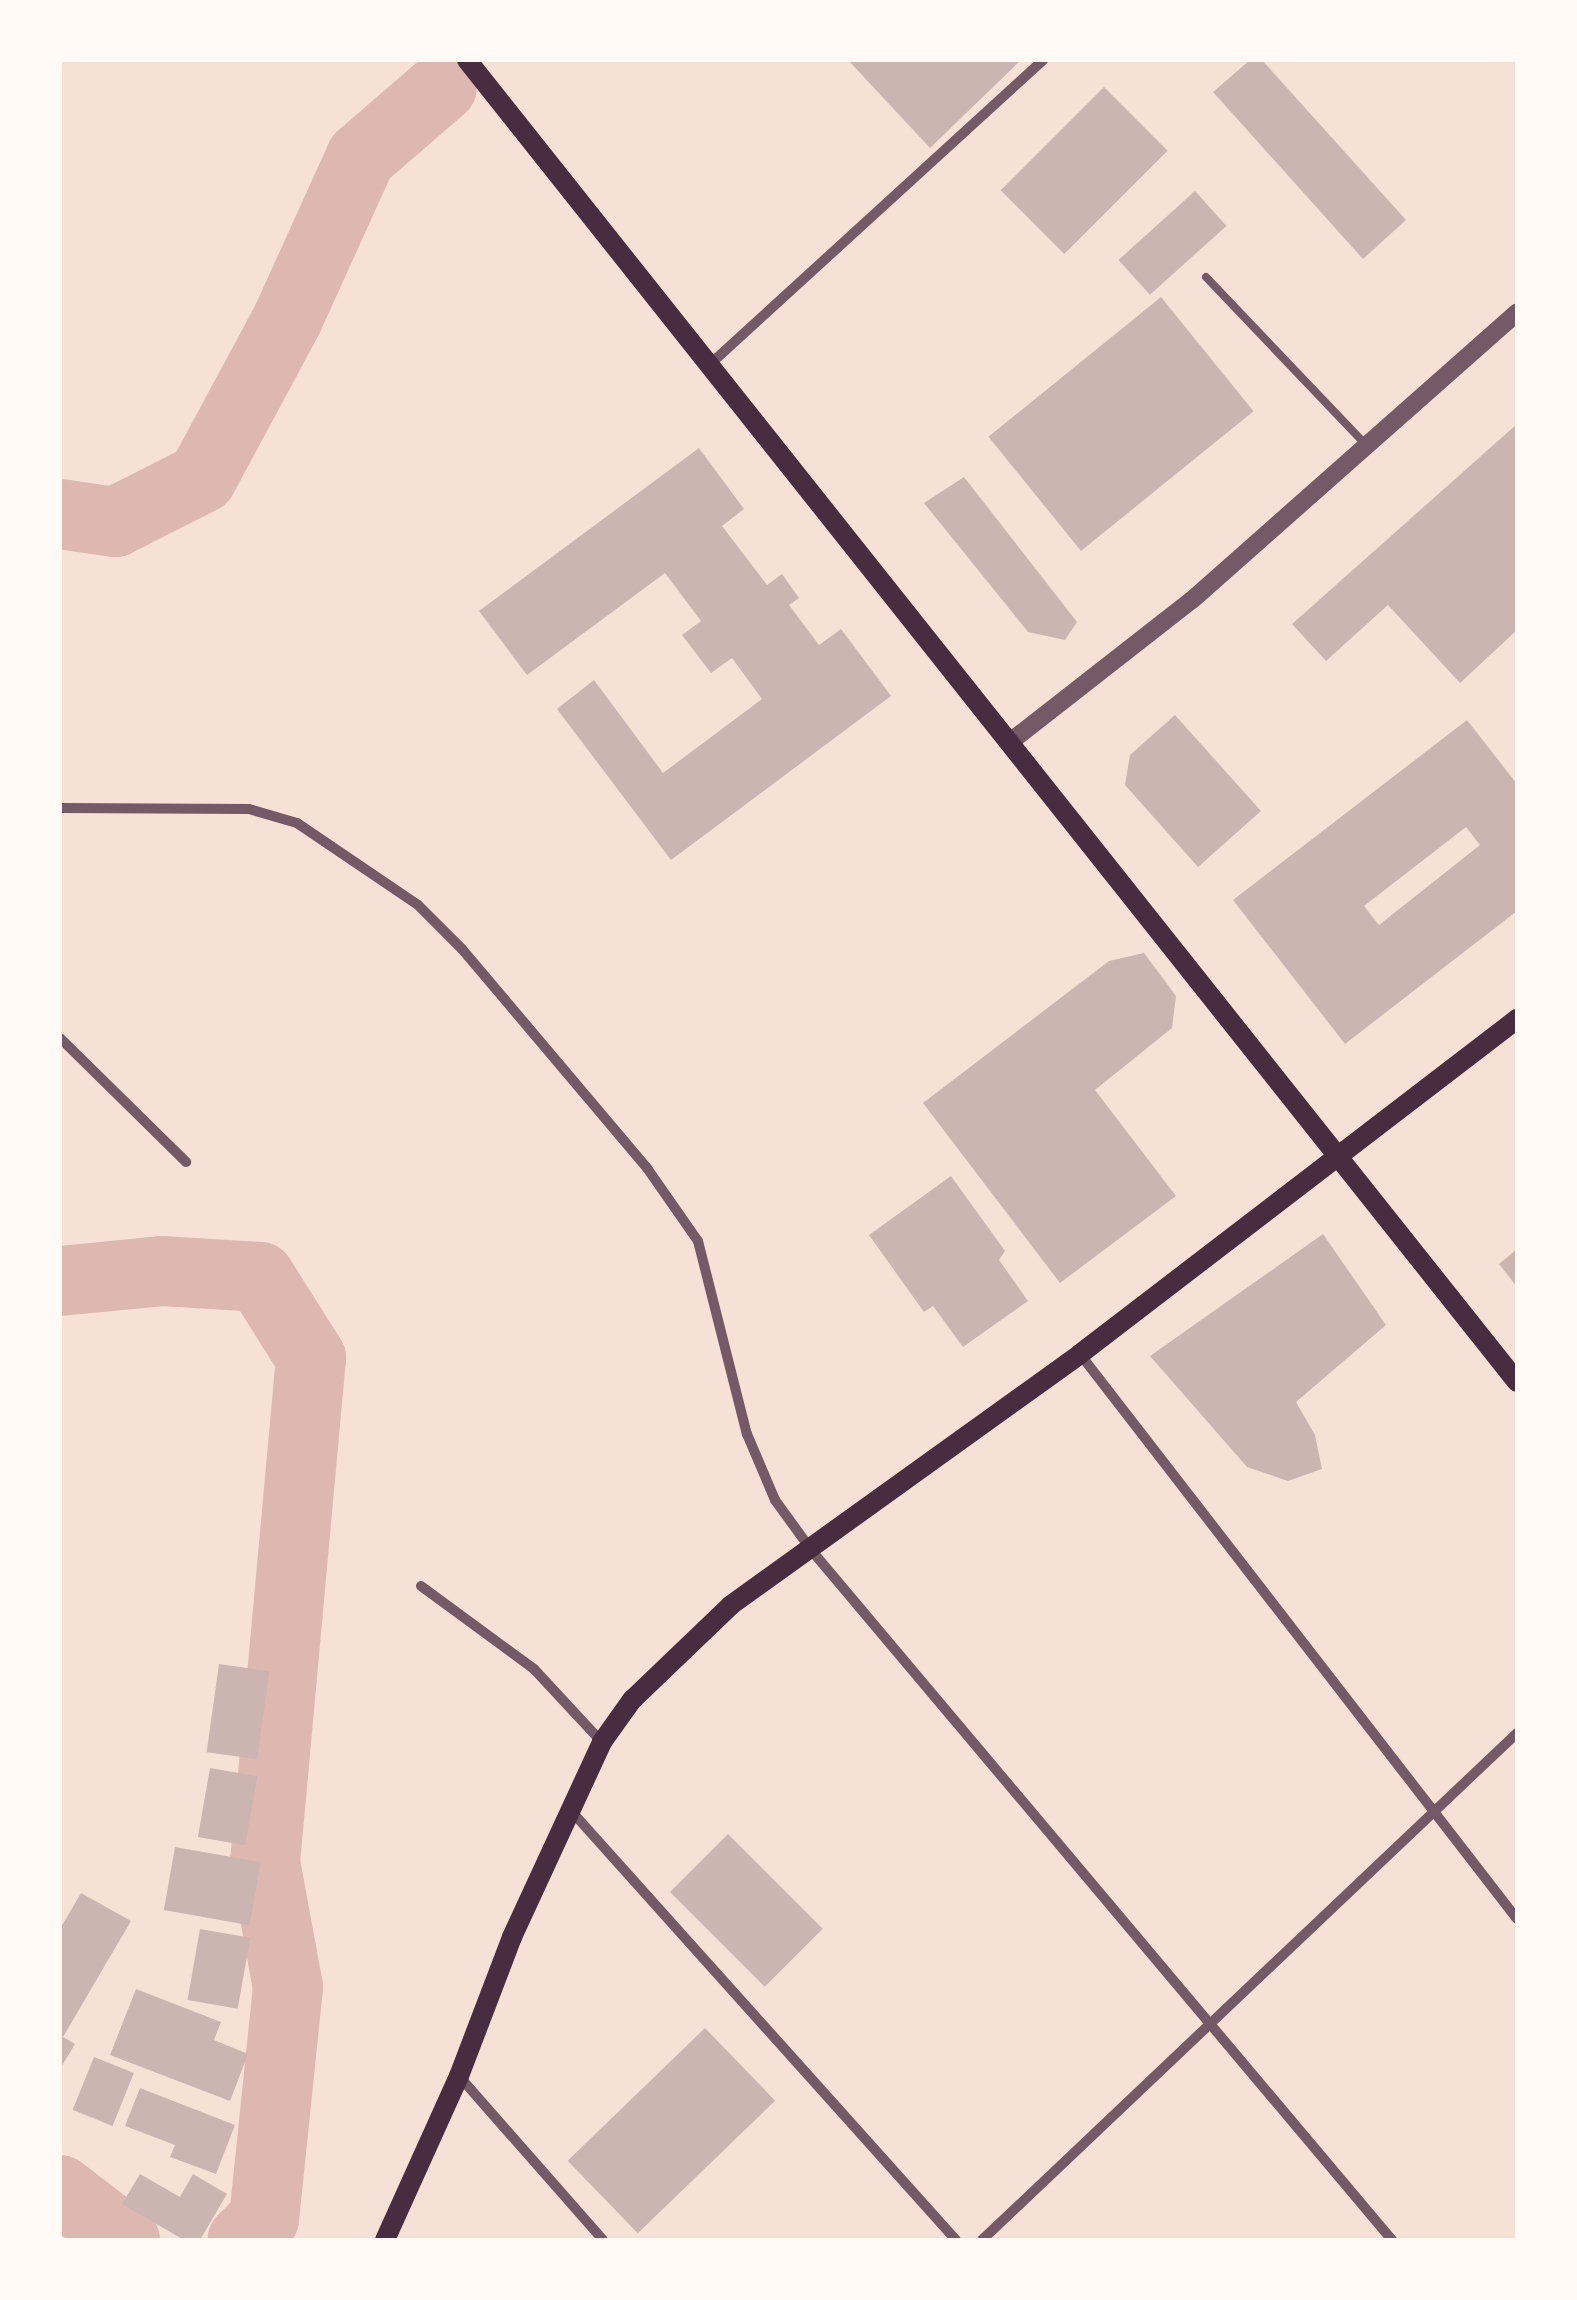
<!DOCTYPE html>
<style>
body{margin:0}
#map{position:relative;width:1577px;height:2300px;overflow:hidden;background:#f7e1d7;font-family:Overpass,sans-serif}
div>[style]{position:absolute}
.river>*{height:70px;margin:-35px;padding:0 35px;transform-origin:35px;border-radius:35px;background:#dcb8b0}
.building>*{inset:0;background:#ccb4b1;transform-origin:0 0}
.service>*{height:8px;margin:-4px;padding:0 4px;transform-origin:4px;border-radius:4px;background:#755966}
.minor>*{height:10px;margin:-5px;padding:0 5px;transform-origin:5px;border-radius:5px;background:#755966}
.tertiary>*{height:18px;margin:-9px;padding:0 9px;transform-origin:9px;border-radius:9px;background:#755966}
.secondary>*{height:20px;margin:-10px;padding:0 10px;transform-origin:10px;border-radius:10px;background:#4a2c40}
span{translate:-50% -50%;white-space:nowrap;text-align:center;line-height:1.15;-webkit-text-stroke:10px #fffaf5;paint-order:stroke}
.frame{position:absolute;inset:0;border:62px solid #fffaf5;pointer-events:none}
</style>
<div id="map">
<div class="river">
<i style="left:60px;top:514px;width:56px;rotate:8.3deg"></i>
<i style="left:115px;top:522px;width:97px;rotate:-26.8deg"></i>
<i style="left:202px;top:478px;width:182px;rotate:-61.7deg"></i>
<i style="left:288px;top:318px;width:177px;rotate:-65.6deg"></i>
<i style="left:361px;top:157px;width:107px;rotate:-40.8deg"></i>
<i style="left:60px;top:1281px;width:102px;rotate:-5.6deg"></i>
<i style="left:162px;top:1271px;width:98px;rotate:3.5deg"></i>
<i style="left:260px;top:1277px;width:96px;rotate:57.8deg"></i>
<i style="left:311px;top:1358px;width:506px;rotate:95.21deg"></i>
<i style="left:265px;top:1862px;width:127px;rotate:79.6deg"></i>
<i style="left:288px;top:1987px;width:233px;rotate:95.9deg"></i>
<i style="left:264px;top:2219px;width:30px;rotate:136deg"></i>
<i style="left:60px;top:2190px;width:82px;rotate:37.6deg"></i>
</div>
<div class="building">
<i style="clip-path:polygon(848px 60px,1021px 60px,930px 148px)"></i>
<i style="clip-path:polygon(1250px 60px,1262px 60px,1406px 220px,1363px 259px,1213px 92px)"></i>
<i style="left:1104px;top:87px;width:90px;height:146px;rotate:45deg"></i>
<i style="left:1195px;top:191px;width:47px;height:103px;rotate:48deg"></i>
<i style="left:1161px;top:297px;width:147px;height:222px;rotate:51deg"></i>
<i style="clip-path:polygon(1517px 424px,1517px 630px,1460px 683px,1388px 605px,1326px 661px,1292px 624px)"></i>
<i style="clip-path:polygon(699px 448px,744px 509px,722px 526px,767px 585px,782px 574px,799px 598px,789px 605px,819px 645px,841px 629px,891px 696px,671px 860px,557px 709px,594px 680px,663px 773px,762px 699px,732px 658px,711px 673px,682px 635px,701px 621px,665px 573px,527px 675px,479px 611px)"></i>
<i style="clip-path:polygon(964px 477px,1077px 622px,1065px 640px,1028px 632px,924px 503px)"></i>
<i style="clip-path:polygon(1175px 715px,1261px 811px,1198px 867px,1125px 785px,1130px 755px)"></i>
<i style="clip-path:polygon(evenodd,1467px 720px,1517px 784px,1517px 911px,1345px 1044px,1233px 900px,1467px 720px,1466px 827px,1480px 845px,1379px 925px,1364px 906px,1466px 827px)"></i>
<i style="clip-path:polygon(1144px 953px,1176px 996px,1172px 1028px,1095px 1090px,1176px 1196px,1060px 1283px,923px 1103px,1109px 961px)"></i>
<i style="clip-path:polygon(951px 1176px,1005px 1251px,999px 1260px,1028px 1301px,963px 1347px,933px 1306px,924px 1312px,869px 1235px)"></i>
<i style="clip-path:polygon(1323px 1234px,1386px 1325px,1296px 1402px,1315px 1435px,1322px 1469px,1288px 1481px,1247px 1467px,1150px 1356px)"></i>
<i style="clip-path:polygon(1517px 1249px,1517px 1287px,1499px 1264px)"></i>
<i style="left:219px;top:1664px;width:51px;height:89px;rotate:8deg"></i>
<i style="left:210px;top:1768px;width:48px;height:70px;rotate:10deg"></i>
<i style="left:728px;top:1834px;width:134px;height:82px;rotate:45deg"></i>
<i style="left:175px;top:1847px;width:87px;height:64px;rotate:10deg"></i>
<i style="clip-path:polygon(81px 1893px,131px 1921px,63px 2037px,75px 2044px,60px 2069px,60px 1929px)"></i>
<i style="left:200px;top:1929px;width:51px;height:72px;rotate:10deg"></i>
<i style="clip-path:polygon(136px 1989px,221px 2022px,214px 2040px,248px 2054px,230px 2101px,110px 2055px)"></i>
<i style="left:705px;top:2028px;width:101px;height:191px;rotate:46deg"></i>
<i style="left:94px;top:2057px;width:43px;height:57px;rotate:22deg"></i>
<i style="clip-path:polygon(140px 2088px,235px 2125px,216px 2174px,170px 2157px,175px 2145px,125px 2126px)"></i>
<i style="clip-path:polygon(140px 2174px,180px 2197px,193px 2174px,227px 2194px,200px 2240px,184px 2240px,122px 2204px)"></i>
</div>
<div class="service">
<i style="left:1206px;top:277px;width:229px;rotate:46.4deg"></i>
</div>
<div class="minor">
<i style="left:707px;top:367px;width:455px;rotate:-42.4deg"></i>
<i style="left:60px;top:808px;width:189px;rotate:0.3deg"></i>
<i style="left:249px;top:809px;width:50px;rotate:16.3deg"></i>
<i style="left:297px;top:823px;width:146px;rotate:34.1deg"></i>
<i style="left:418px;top:905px;width:62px;rotate:45deg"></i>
<i style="left:462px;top:949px;width:287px;rotate:49.8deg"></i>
<i style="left:647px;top:1168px;width:89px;rotate:55.1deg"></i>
<i style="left:698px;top:1241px;width:199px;rotate:75.8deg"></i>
<i style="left:747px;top:1434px;width:72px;rotate:67deg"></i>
<i style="left:775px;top:1500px;width:63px;rotate:54deg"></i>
<i style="left:812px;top:1551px;width:901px;rotate:49.91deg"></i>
<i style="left:60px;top:1038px;width:177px;rotate:44.5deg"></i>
<i style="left:1080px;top:1354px;width:714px;rotate:52.28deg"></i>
<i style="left:421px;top:1586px;width:140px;rotate:36.3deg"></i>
<i style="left:534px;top:1669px;width:98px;rotate:47.1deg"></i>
<i style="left:574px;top:1814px;width:572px;rotate:48.12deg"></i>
<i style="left:459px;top:2076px;width:218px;rotate:48.7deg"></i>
<i style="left:982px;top:2240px;width:737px;rotate:-43.46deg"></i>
</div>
<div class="tertiary">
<i style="left:1010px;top:742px;width:231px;rotate:-38deg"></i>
<i style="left:1192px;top:600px;width:434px;rotate:-41.5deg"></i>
</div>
<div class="secondary">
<i style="left:467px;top:60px;width:1688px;rotate:51.54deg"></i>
<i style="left:385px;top:2240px;width:180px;rotate:-65.7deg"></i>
<i style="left:459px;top:2076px;width:149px;rotate:-69.1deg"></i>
<i style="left:512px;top:1937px;width:215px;rotate:-65.2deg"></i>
<i style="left:602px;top:1742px;width:52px;rotate:-54.5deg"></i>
<i style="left:632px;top:1700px;width:137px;rotate:-43.8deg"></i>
<i style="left:731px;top:1605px;width:430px;rotate:-35.7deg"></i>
<i style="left:1080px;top:1354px;width:551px;rotate:-37.47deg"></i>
</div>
<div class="frame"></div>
</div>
